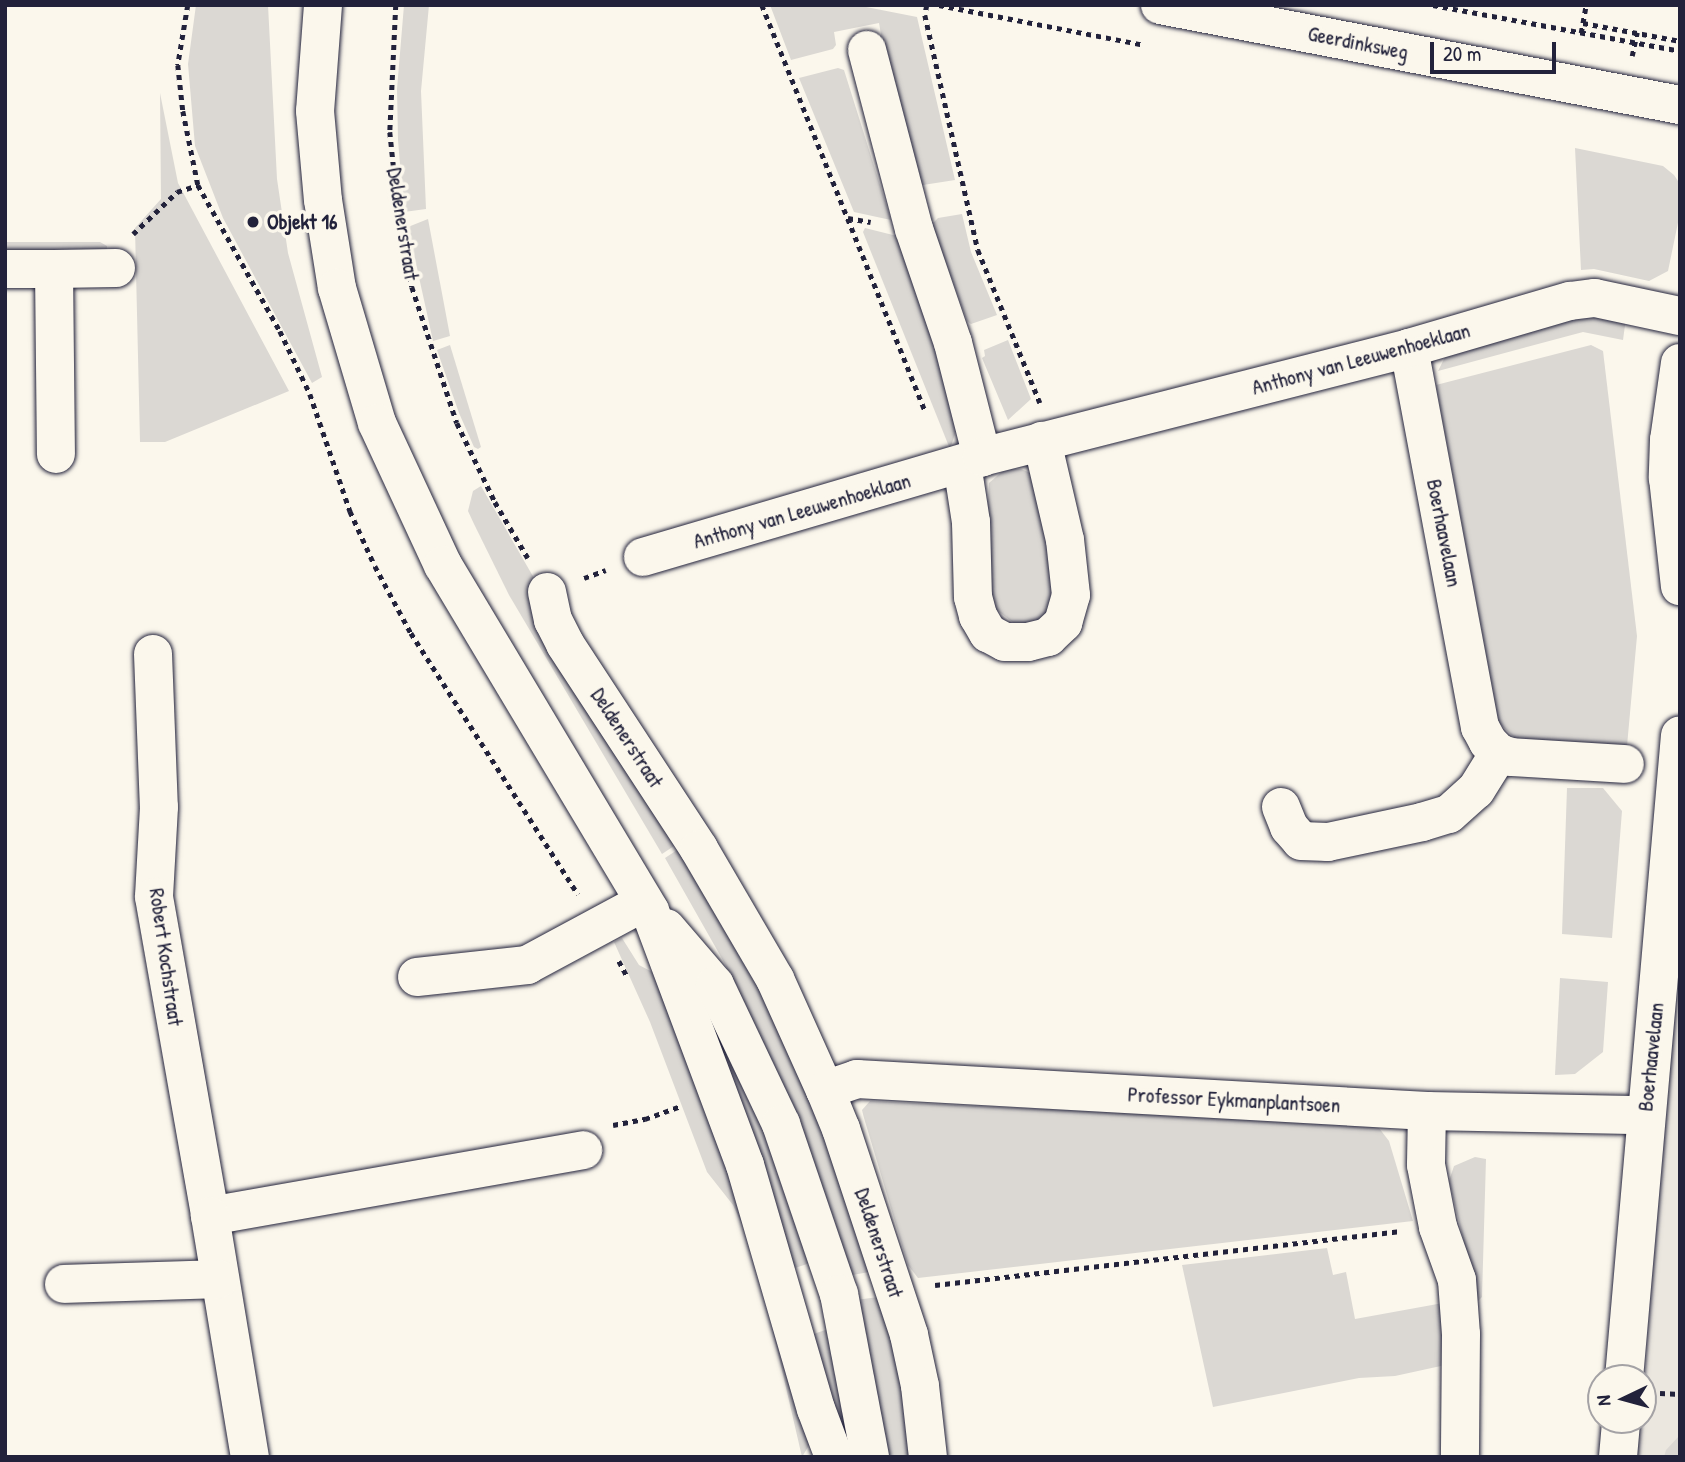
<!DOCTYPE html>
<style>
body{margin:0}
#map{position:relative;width:1685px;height:1462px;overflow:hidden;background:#fbf7ec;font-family:"Patrick Hand",sans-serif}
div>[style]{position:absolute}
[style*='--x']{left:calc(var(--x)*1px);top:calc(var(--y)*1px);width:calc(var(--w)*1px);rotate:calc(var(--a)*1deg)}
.built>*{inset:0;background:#ebe7df}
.green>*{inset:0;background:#dbd8d3}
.path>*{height:4.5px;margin-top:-2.25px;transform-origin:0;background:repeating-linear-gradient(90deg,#22223b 0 5px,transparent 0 10px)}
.roads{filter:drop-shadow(0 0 2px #22223b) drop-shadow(0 0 2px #22223b)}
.minor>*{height:38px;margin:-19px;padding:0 19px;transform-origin:19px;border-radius:19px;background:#fbf7ec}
.major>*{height:38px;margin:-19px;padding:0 19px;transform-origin:19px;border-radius:19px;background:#fbf7ec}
.dots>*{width:19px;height:19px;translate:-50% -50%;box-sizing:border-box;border:4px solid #fbf7ec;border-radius:50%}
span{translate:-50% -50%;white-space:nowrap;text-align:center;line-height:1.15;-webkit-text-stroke:7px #fbf7ec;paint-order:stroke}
.street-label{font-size:21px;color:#22223b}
.poi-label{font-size:21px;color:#22223b;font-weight:700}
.left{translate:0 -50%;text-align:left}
.frame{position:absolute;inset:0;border:7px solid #22223b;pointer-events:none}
.north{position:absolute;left:1587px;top:1364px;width:70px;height:70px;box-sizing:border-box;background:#fbf7ec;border:2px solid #a4a2a5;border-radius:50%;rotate:265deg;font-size:19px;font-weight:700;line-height:28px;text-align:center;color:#22223b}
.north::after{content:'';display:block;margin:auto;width:24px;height:32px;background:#22223b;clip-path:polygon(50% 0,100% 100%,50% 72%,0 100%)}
.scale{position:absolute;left:1430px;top:42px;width:126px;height:32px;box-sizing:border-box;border:4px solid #22223b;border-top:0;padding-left:9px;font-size:21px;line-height:24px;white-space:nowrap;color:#22223b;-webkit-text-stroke:5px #fbf7ec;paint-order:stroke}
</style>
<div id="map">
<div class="built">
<i style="clip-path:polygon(1680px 742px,1680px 1457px,1622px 1457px,1625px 1420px,1643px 1420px)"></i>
</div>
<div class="green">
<i style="clip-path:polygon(196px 5px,268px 5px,277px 179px,288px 253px,322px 377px,312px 383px,223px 218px,195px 146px,188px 64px)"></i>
<i style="clip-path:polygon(404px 5px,429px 5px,421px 91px,426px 209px,404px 212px,398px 140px,397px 89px)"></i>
<i style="clip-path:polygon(770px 5px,856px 5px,917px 17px,955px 180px,923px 185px,920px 183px,888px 75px,879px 23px,834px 32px,836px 45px,833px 49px,791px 60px)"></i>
<i style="clip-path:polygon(838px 68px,844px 70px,891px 220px,854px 212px,799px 78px)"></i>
<i style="clip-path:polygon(160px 93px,178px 183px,289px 391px,165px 442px,140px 442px,135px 228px,161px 199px)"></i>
<i style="clip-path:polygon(1575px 148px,1663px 166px,1674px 175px,1680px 184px,1680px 213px,1668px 271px,1649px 281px,1594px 269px,1581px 270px)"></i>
<i style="clip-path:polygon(962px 214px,971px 252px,997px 315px,971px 324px,967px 321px,932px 224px,938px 218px)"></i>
<i style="clip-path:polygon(428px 219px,450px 336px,433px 341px,408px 227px)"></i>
<i style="clip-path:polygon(865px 228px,897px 236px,940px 355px,956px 431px,950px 449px,863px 232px)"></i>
<i style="clip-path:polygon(5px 242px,100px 242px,107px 246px,107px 251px,5px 253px)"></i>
<i style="clip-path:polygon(1558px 315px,1626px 318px,1623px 340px,1583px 332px,1438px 371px,1445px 357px)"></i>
<i style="clip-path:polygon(1008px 340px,1031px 399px,1008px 420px,982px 358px,985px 356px,984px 350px)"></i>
<i style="clip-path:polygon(450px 345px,481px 447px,478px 449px,474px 447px,459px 413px,437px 350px)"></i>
<i style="clip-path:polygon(1591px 345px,1603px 351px,1637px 636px,1627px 746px,1516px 739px,1499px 723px,1436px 385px)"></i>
<i style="clip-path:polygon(1005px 469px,1021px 469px,1035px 475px,1055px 601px,1049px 613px,1034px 624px,1015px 624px,993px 607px,986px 543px,989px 483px)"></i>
<i style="clip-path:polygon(481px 486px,538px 585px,677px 844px,662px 854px,509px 595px,474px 524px,468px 511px,473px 491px)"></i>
<i style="clip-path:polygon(1567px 788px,1603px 788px,1622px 811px,1612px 938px,1562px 934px)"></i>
<i style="clip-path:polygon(680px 848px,733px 937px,807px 1085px,869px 1272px,847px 1276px,760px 1035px,725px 964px,665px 858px)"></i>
<i style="clip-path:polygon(622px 938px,639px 965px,656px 974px,719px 1125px,746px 1233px,733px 1205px,707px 1172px,650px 1022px,614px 942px)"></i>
<i style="clip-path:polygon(1560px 978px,1608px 982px,1603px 1052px,1575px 1074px,1555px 1075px)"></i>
<i style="clip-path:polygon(733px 1062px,739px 1064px,813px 1262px,789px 1270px,726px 1067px)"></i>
<i style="clip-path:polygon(870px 1101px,1362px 1124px,1379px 1128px,1389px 1141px,1413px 1221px,918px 1278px,908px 1265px,864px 1118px,862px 1110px)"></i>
<i style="clip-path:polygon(1475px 1157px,1486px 1159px,1482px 1297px,1478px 1301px,1460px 1244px,1464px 1242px,1449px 1181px,1454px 1166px)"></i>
<i style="clip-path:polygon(1327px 1248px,1333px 1275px,1346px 1272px,1355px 1319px,1443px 1303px,1450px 1364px,1395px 1376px,1359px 1378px,1213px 1407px,1182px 1265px)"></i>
<i style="clip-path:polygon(879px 1297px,893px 1331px,914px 1457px,887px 1457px,855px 1300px)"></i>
<i style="clip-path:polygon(774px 1324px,811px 1442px,802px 1457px,772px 1327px)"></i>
<i style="clip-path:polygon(831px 1328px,844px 1418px,838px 1420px,808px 1336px)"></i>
<i style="clip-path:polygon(1680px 1435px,1680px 1457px,1664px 1457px,1666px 1450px)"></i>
</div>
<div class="path">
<i style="--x:188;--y:5;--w:61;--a:99.5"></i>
<i style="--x:178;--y:65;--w:46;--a:83.8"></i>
<i style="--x:183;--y:111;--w:76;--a:78.5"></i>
<i style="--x:198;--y:185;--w:167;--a:60.7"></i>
<i style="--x:280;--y:331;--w:70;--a:64.5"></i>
<i style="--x:310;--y:394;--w:124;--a:71.1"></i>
<i style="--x:350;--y:511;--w:60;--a:65.6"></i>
<i style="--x:375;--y:566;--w:76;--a:61.8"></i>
<i style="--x:411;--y:633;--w:310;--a:57.4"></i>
<i style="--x:396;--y:5;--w:127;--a:92.7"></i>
<i style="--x:390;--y:132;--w:85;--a:84"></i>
<i style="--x:399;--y:217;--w:71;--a:79.5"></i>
<i style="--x:412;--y:287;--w:143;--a:71.7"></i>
<i style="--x:457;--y:423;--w:88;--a:64.3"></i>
<i style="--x:495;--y:502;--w:65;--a:59.5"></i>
<i style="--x:762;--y:5;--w:437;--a:68.1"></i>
<i style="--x:927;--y:5;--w:10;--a:101"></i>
<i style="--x:925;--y:15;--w:241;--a:77.3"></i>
<i style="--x:978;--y:250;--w:165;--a:67.9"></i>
<i style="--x:939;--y:5;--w:209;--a:11"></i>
<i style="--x:1433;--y:5;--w:251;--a:10.5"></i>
<i style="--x:1583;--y:23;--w:99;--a:10.5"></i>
<i style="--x:1581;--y:33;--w:28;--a:-80"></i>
<i style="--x:1632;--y:56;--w:24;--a:-78"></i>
<i style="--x:848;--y:218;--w:23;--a:10"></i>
<i style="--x:133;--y:234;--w:61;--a:-43.7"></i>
<i style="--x:177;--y:192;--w:22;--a:-18"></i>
<i style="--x:584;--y:578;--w:23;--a:-20"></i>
<i style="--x:619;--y:961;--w:19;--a:62"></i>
<i style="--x:613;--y:1125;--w:33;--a:-11"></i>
<i style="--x:645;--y:1119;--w:37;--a:-20"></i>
<i style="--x:935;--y:1285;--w:467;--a:-6.6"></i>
<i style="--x:1660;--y:1393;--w:20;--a:3"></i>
</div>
<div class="roads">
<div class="minor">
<i style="--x:867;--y:50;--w:185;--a:75.3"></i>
<i style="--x:914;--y:229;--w:120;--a:71.1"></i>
<i style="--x:953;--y:343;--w:118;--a:75.7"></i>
<i style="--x:5;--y:269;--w:49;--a:0"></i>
<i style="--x:54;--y:269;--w:185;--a:89.4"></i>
<i style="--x:54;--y:269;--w:62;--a:-0.9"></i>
<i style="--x:1409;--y:348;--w:386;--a:79.4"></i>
<i style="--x:1480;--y:727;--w:17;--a:62"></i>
<i style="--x:1488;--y:742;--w:16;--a:45"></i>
<i style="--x:1499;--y:753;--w:13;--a:18"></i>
<i style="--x:1511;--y:757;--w:114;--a:3.5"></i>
<i style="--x:1680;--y:363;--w:78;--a:98.1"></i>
<i style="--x:1669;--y:440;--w:38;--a:92"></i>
<i style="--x:1668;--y:478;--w:109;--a:83.7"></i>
<i style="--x:962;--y:464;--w:59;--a:81.2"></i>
<i style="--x:971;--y:522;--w:75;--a:88.5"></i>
<i style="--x:973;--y:597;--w:20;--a:75"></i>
<i style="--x:978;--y:616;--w:20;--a:60"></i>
<i style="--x:988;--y:633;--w:19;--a:28"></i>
<i style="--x:1005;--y:642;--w:23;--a:0"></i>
<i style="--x:1028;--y:642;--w:21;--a:-14"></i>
<i style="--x:1048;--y:637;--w:21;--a:-43"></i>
<i style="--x:1063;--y:623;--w:29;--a:-74"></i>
<i style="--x:1071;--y:595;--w:55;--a:-96.2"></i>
<i style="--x:1065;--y:540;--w:102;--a:-103.1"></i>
<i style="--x:643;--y:557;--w:353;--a:-16.4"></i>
<i style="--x:982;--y:457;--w:441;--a:-14.3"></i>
<i style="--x:1409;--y:348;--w:168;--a:-16.3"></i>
<i style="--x:1570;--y:301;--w:25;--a:-7"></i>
<i style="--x:1595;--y:298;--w:87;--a:12"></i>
<i style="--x:547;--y:592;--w:29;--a:78"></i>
<i style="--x:553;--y:620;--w:27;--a:63"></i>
<i style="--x:565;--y:644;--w:245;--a:56.8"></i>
<i style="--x:699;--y:849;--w:151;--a:59.7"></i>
<i style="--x:775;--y:979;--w:122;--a:65.8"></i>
<i style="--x:825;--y:1090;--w:42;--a:67.7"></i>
<i style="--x:841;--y:1129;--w:217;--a:71.7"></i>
<i style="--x:909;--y:1335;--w:52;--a:77.8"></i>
<i style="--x:920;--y:1386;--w:71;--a:83.6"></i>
<i style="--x:153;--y:654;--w:153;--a:87.8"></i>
<i style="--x:159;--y:807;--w:90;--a:93.2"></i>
<i style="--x:154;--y:897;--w:324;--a:80"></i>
<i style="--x:210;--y:1216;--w:379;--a:-10"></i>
<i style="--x:1281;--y:807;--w:22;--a:68"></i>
<i style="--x:1289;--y:827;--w:18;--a:49"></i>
<i style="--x:1301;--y:841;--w:27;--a:2"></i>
<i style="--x:1328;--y:842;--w:96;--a:-12"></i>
<i style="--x:1422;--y:822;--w:28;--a:-17"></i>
<i style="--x:1449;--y:814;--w:36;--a:-42"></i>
<i style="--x:1476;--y:790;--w:44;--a:-58.1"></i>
<i style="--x:417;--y:977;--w:111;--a:-6.2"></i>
<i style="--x:527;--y:965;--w:133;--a:-28.3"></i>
<i style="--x:825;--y:1090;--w:34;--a:-19"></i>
<i style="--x:857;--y:1079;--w:571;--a:3.21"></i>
<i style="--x:1427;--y:1111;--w:218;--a:1.1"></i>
<i style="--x:1427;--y:1111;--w:54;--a:91.1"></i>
<i style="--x:1426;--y:1165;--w:63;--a:79"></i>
<i style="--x:1438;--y:1227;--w:56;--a:70.3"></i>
<i style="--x:1457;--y:1280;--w:54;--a:85.8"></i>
<i style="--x:1461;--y:1334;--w:123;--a:90.5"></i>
<i style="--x:210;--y:1216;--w:244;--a:80.6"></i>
<i style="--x:64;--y:1284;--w:155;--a:-1.8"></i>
<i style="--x:1624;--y:1378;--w:645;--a:-85.02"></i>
<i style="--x:1618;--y:1457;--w:37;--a:-85"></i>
</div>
<div class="major">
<i style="--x:323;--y:5;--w:106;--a:94.3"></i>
<i style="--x:315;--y:111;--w:89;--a:84.9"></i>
<i style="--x:323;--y:200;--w:89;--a:81"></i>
<i style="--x:337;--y:288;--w:141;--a:73.5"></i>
<i style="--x:377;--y:423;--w:157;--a:65.1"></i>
<i style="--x:443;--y:565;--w:403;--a:59.1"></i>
<i style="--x:650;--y:911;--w:271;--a:69.5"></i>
<i style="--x:745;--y:1165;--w:254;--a:73.8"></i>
<i style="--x:816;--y:1409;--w:51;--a:69.4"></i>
<i style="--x:1160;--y:5;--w:530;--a:10.89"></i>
<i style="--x:666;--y:928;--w:75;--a:49.3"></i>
<i style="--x:715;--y:985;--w:154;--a:64.6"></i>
<i style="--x:781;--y:1124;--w:180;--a:71.2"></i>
<i style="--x:839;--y:1294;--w:166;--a:79.2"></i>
</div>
</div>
<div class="dots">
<i style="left:253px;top:222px;background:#22223b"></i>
</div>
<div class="street-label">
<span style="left:1358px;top:43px;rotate:11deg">Geerdinksweg</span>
<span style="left:403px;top:224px;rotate:81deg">Deldenerstraat</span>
<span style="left:1361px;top:359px;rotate:-15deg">Anthony van Leeuwenhoeklaan</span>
<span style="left:802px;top:511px;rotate:-16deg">Anthony van Leeuwenhoeklaan</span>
<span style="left:1444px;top:533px;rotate:79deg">Boerhaavelaan</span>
<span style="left:627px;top:738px;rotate:57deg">Deldenerstraat</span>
<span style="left:166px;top:957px;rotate:82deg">Robert Kochstraat</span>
<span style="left:1651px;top:1057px;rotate:-84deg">Boerhaavelaan</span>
<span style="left:1234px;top:1100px;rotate:3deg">Professor Eykmanplantsoen</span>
<span style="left:879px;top:1243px;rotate:72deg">Deldenerstraat</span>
</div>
<div class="poi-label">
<span class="left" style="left:267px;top:222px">Objekt 16</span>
</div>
<div class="frame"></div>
<div class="north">N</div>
<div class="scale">20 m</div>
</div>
